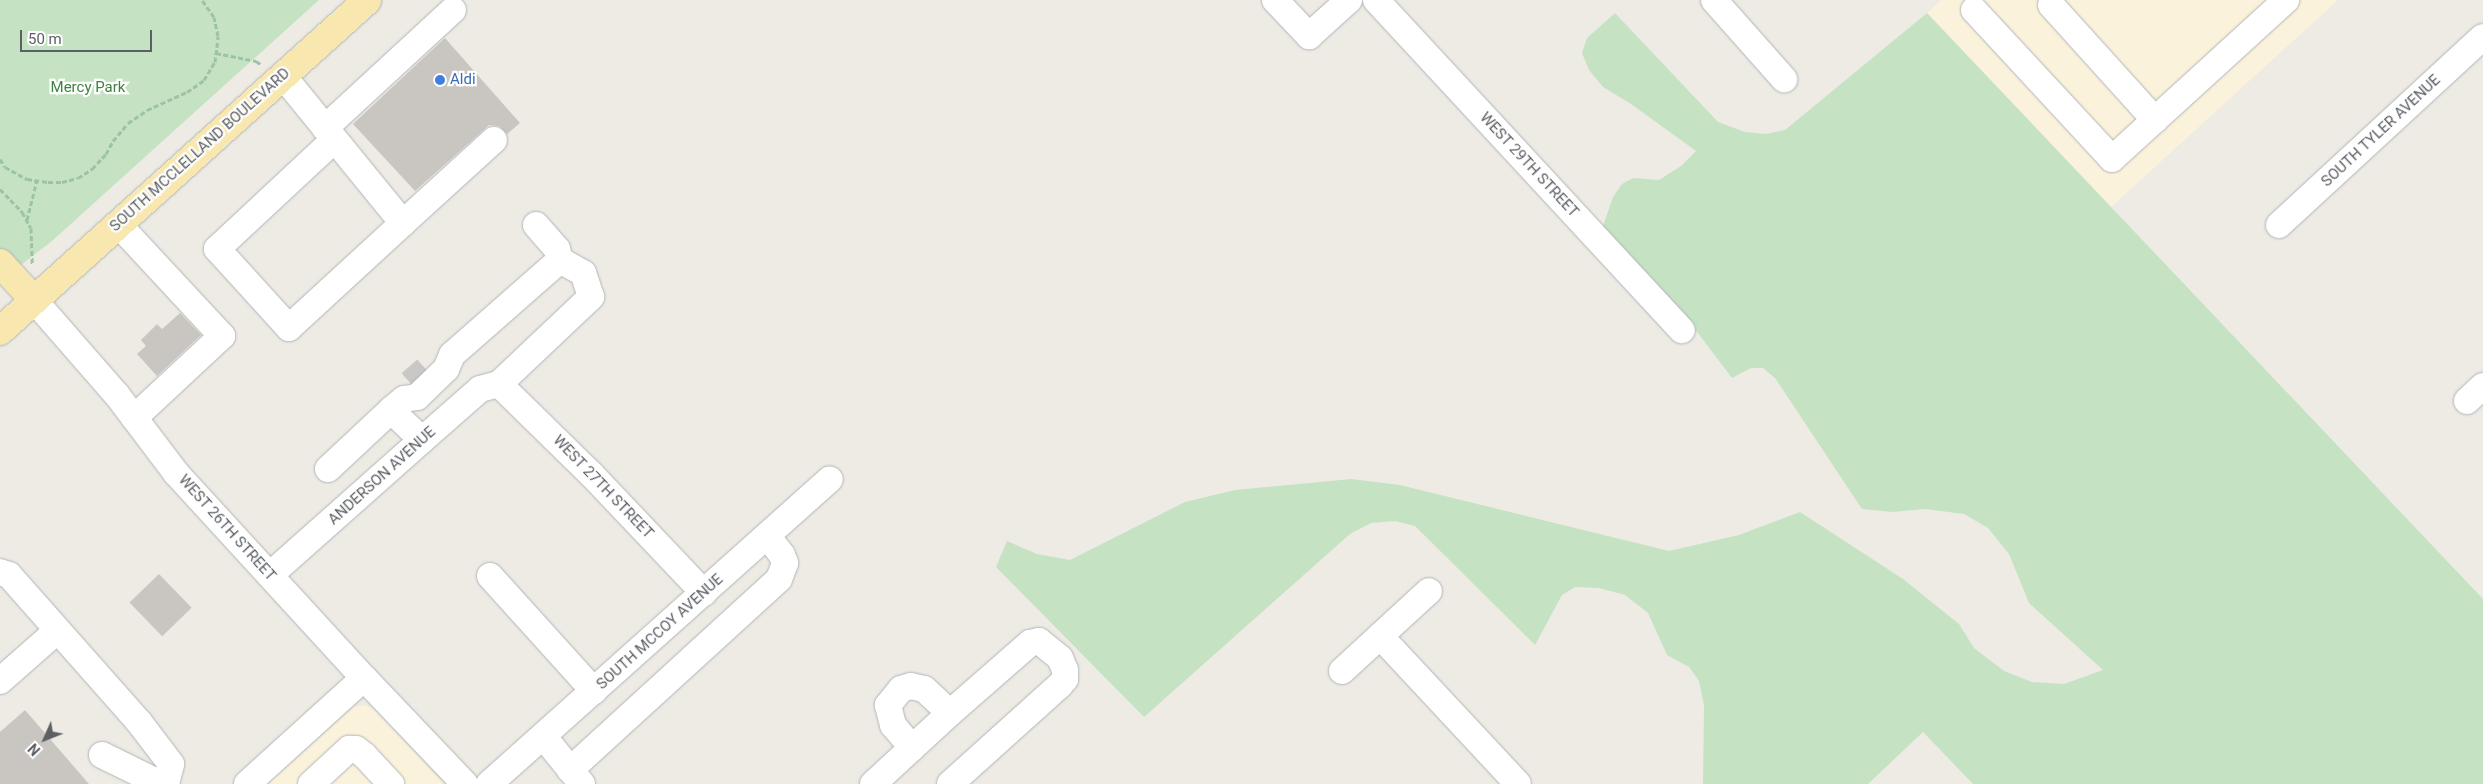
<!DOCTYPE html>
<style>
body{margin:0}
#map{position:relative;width:2483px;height:784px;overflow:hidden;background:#edebe4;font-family:Roboto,sans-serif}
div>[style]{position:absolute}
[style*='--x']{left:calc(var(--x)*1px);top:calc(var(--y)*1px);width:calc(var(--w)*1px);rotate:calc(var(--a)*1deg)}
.commercial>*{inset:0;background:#fbf2dc}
.green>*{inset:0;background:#c5e3c3}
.building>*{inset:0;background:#c9c6c2;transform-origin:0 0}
.minor-tunnel>*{height:26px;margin-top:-13px;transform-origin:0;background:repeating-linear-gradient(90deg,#c9c8c4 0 26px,transparent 0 39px)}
.path>*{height:3px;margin-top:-1.5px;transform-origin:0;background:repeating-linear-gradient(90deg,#9cc3a5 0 5px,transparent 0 7.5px)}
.roads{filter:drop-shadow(0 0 1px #b2b5b8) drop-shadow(0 0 1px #b2b5b8)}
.minor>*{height:26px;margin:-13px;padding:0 13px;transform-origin:13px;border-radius:13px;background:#fff}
.major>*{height:28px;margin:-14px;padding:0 14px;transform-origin:14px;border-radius:14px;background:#f8e7af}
.dots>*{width:14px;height:14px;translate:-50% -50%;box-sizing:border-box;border:2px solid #fff;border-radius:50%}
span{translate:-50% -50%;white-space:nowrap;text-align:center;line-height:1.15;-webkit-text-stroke:4.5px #fff;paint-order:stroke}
.shop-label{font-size:15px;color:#366cbe}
.left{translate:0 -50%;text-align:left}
.park-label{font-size:15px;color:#3e823d}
.street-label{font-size:15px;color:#5c6064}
.north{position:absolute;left:20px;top:714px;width:50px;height:50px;-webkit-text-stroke:4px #fff;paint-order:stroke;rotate:226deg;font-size:14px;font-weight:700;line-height:20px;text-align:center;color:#5c6064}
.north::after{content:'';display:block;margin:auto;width:18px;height:22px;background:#5c6064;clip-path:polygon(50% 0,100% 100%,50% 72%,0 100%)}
.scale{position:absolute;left:20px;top:30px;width:132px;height:22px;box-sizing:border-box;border:2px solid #5c6064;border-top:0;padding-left:6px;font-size:15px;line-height:18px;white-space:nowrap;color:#5c6064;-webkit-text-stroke:4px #fff;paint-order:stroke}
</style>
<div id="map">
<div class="commercial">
<i style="clip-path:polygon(1941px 0,2338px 0,2111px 207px,1927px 13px)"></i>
<i style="clip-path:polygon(364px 705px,372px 708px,444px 784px,268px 784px,354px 707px)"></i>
</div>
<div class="green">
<i style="clip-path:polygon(0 0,319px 0,52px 241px,9px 274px,0 263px)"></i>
<i style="clip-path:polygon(1615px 13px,1718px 122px,1745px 132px,1766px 134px,1785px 130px,1927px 13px,2483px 599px,2483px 784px,1973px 784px,1923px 732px,1868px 784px,1703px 784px,1704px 705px,1699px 681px,1689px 667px,1667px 655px,1648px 613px,1625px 595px,1599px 588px,1575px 587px,1562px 595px,1535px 645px,1415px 526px,1395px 521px,1371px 523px,1350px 534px,1144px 717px,996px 567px,1007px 541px,1037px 554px,1070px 560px,1185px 502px,1235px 490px,1351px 479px,1400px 485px,1669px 551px,1739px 535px,1800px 512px,1903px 579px,1959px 624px,1974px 648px,2004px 671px,2032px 682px,2064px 684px,2103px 670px,2029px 603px,2009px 554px,1988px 528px,1964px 514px,1925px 509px,1893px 512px,1862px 509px,1775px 378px,1763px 368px,1751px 368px,1732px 378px,1691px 324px,1602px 229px,1613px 197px,1622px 184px,1633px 178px,1659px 180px,1681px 166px,1696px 151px,1631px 104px,1603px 87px,1589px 70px,1582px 53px,1587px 38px)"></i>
</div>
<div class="building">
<i style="clip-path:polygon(445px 38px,520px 123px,507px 134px,499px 126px,489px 125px,415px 191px,353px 124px)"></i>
<i style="clip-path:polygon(180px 313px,201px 335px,157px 376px,137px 354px,146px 346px,141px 340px,157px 324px,162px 329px)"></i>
<i style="left:159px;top:574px;width:47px;height:41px;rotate:46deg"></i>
<i style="clip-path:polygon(25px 710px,89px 784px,0 784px,0 732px)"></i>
</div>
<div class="minor-tunnel">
<i style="--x:410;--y:383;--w:21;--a:-41"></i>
</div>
<div class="path">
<i style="--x:216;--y:53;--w:41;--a:11.3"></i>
<i style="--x:256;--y:61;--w:7;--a:34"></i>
<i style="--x:0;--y:159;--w:9;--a:58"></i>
<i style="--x:5;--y:167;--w:25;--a:29"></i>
<i style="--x:27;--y:179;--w:21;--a:8"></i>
<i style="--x:48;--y:182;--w:14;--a:0"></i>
<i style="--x:62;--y:182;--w:16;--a:-14"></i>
<i style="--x:78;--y:178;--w:17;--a:-33"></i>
<i style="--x:92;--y:169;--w:21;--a:-47"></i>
<i style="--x:106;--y:154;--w:15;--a:-62"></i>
<i style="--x:113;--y:141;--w:23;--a:-50"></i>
<i style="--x:128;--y:123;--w:23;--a:-34"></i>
<i style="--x:147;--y:110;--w:44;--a:-24.2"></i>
<i style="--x:187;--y:92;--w:21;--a:-35"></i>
<i style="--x:204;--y:80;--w:21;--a:-59"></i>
<i style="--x:215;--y:62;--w:26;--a:-83"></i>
<i style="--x:218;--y:36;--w:19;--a:-102"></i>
<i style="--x:214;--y:17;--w:21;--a:-125"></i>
<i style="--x:0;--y:189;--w:32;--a:46"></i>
<i style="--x:22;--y:212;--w:18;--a:61"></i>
<i style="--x:31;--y:228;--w:37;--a:88"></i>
<i style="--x:27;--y:220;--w:41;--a:-76"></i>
</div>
<div class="roads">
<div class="minor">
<i style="--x:1275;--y:0;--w:50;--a:46.6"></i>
<i style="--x:1309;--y:36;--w:54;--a:-42"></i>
<i style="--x:1376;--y:0;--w:450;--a:47.2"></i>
<i style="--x:1714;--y:0;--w:106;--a:48.5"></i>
<i style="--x:2051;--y:5;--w:155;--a:47.9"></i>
<i style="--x:1974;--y:10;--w:203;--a:47.2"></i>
<i style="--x:2112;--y:159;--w:236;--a:-42.4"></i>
<i style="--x:283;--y:76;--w:190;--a:50.8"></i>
<i style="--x:403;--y:223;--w:155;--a:137.4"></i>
<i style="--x:289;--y:328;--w:107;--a:-132.3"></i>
<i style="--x:217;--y:249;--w:160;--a:-43"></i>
<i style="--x:325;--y:128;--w:174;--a:-42.7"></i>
<i style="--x:403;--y:223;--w:123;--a:-42.4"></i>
<i style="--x:118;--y:224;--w:153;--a:47.1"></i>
<i style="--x:222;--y:336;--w:120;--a:137"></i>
<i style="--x:536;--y:225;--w:32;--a:49"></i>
<i style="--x:557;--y:249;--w:11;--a:75"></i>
<i style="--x:2279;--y:225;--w:277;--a:-42.7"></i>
<i style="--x:34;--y:300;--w:126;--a:48.9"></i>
<i style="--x:117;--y:395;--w:98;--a:52.9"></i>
<i style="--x:176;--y:473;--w:278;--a:47.5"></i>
<i style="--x:364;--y:678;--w:146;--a:46.4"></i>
<i style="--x:499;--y:384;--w:129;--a:44.4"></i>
<i style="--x:591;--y:474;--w:164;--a:46.5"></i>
<i style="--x:2467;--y:401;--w:22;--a:-43"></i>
<i style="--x:328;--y:469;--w:86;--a:-43.1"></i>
<i style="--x:0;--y:572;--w:9;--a:18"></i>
<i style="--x:9;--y:575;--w:196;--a:48.5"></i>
<i style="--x:139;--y:722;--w:53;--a:52.7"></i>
<i style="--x:171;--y:764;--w:21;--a:104"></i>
<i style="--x:270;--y:575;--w:203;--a:-41.6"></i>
<i style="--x:422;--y:440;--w:77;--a:-41.3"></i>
<i style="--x:480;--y:389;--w:20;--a:-15"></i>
<i style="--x:499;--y:384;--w:127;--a:-43.4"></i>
<i style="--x:591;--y:297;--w:25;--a:-108"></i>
<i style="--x:583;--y:273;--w:26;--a:-151"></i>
<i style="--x:560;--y:260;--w:144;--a:138.7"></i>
<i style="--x:452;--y:355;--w:15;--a:113"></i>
<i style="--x:446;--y:369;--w:40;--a:136"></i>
<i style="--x:417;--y:397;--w:13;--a:171"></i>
<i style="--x:404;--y:399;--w:17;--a:140"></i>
<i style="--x:391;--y:410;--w:43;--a:44.1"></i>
<i style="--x:490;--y:576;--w:155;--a:47.9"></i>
<i style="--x:1380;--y:636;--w:202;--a:47"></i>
<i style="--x:1342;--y:671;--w:118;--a:-42.6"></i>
<i style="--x:0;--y:681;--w:76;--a:-41.3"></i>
<i style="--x:543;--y:736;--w:62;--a:50.9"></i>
<i style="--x:102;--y:755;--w:66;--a:26.2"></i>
<i style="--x:570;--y:770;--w:283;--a:-42.4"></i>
<i style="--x:779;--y:579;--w:17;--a:-69"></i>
<i style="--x:785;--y:563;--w:9;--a:-111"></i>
<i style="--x:782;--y:555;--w:24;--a:-128"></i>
<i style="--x:247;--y:784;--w:158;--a:-42.2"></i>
<i style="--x:311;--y:784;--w:52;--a:-42.6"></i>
<i style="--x:349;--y:749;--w:7;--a:0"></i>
<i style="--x:356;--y:749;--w:10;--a:37"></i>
<i style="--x:364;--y:755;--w:40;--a:47"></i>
<i style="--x:489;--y:784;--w:457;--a:-41.8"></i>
<i style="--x:873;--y:784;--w:53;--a:-42.7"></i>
<i style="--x:912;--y:748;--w:52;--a:-42.6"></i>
<i style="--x:950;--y:713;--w:35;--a:-137"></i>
<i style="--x:924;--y:689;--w:13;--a:-167"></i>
<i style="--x:911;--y:686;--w:10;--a:163"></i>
<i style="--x:901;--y:689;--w:21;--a:129"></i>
<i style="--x:888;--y:705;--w:21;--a:76"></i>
<i style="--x:893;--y:725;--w:30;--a:50"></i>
<i style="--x:950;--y:784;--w:148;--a:-42"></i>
<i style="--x:1060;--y:685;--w:8;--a:-50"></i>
<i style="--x:1065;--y:679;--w:9;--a:-90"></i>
<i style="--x:1065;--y:670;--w:13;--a:-113"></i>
<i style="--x:1060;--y:658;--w:27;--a:-141"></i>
<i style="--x:1039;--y:641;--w:9;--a:167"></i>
<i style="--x:1030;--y:643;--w:106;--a:138.8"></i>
</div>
<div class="major">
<i style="--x:0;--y:263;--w:50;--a:47.4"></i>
<i style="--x:0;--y:331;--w:494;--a:-42"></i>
</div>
</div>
<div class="dots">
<i style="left:440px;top:80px;background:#3f7fe0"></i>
</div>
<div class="shop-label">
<span class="left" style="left:450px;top:80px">Aldi</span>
</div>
<div class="park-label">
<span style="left:88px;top:88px">Mercy Park</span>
</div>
<div class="street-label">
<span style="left:2381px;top:131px;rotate:-43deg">SOUTH TYLER AVENUE</span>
<span style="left:200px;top:150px;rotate:-42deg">SOUTH MCCLELLAND BOULEVARD</span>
<span style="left:1529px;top:165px;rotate:47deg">WEST 29TH STREET</span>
<span style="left:382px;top:476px;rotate:-42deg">ANDERSON AVENUE</span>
<span style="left:603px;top:487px;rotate:46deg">WEST 27TH STREET</span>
<span style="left:227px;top:528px;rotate:48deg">WEST 26TH STREET</span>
<span style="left:660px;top:632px;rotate:-42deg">SOUTH MCCOY AVENUE</span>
</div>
<div class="north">N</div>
<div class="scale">50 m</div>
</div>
